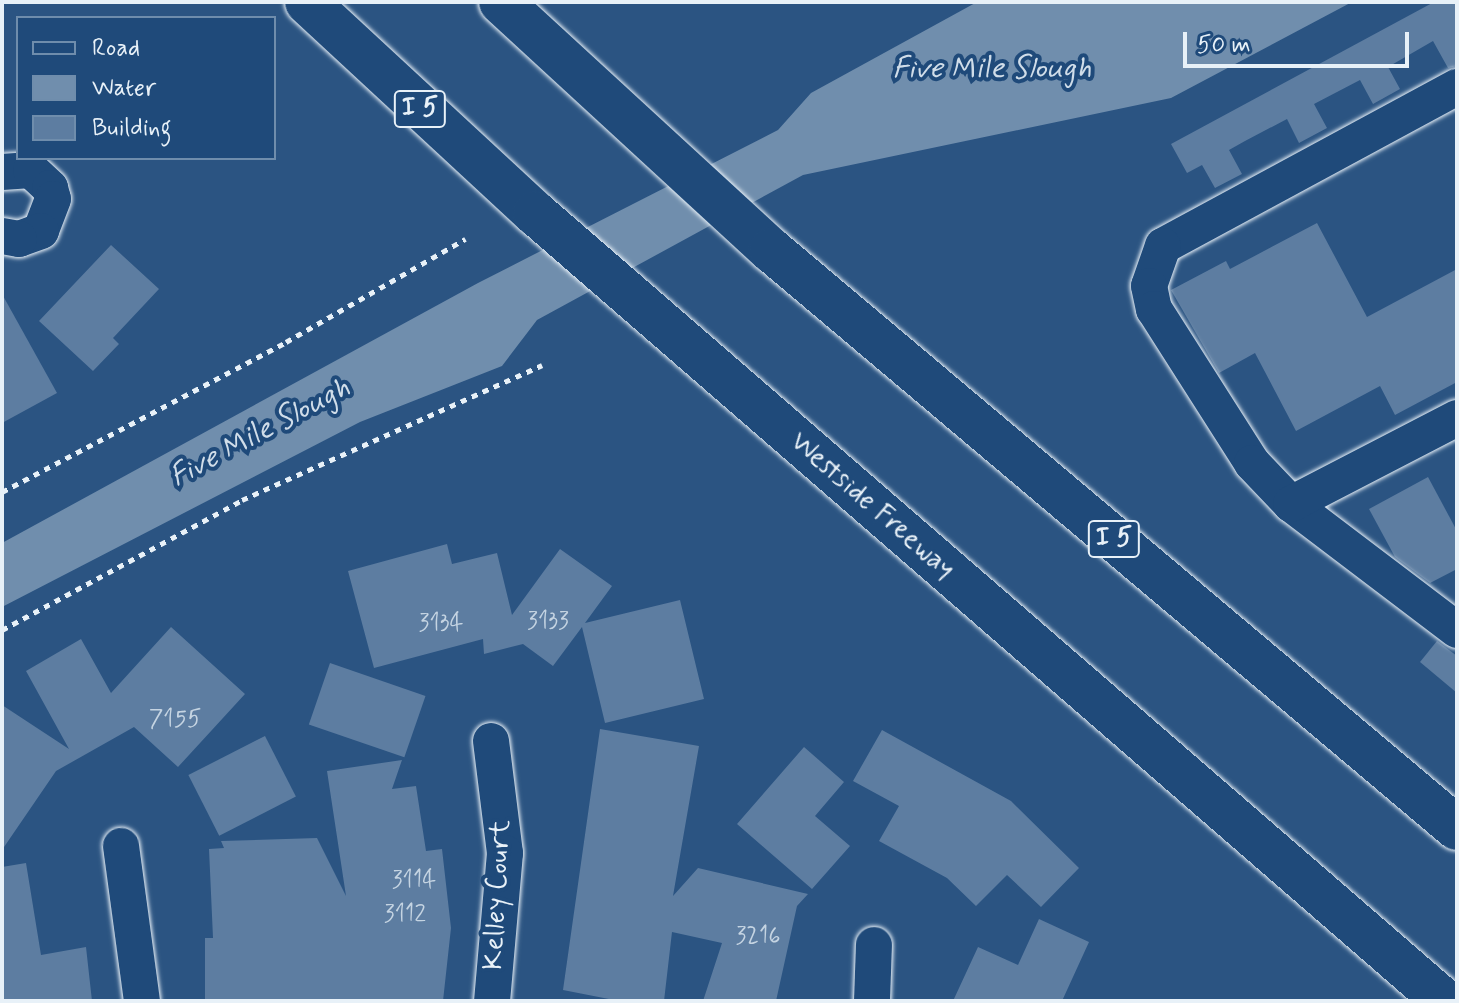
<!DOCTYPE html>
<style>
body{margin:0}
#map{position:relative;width:1459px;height:1003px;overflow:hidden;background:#2b5482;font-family:Mynerve,sans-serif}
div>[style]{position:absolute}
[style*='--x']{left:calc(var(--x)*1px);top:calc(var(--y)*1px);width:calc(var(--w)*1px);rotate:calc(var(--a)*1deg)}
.water>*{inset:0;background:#708ead}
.building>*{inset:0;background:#5d7da1;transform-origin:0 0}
.path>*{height:5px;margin-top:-2.5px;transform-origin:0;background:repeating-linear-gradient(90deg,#e8f1f8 0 6px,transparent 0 12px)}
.roads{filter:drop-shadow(0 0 2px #e8f1f8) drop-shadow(0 0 2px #e8f1f8)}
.street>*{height:36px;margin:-18px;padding:0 18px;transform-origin:18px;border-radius:18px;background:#1f4a7a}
.highway>*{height:44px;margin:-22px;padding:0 22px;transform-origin:22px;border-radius:22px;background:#1f4a7a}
span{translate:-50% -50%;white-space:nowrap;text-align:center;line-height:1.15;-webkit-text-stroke:8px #1f4a7a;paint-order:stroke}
.number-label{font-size:24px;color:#c5d4e2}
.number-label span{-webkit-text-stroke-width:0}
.shield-label span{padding:2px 6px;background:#1f4a7a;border:2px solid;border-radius:6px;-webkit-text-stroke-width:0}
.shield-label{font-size:26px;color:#e8f1f8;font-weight:700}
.street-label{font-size:28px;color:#e8f1f8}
.water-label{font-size:30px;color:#d0dde9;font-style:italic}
.frame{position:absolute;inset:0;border:4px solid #e8f1f8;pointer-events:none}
.legend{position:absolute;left:16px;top:16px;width:260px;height:144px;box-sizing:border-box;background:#1f4a7a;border:2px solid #6f8dac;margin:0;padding:10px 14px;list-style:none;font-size:24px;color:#e8f1f8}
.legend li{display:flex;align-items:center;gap:16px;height:40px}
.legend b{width:40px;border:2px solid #6f8dac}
.scale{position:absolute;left:1183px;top:32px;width:226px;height:36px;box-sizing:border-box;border:4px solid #e8f1f8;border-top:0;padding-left:10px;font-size:24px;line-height:28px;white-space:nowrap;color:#e8f1f8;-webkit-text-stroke:6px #1f4a7a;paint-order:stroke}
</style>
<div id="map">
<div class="water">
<i style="clip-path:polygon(977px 2px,1352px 2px,1171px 98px,803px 175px,537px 320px,502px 366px,360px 422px,2px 607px,2px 543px,478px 283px,778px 130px,811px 93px)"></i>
</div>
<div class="building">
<i style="clip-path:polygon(1434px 2px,1457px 2px,1457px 66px,1448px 68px,1433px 41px,1388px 67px,1400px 89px,1373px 104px,1360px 80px,1314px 104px,1327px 128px,1299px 143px,1287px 119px,1245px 141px,1229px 150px,1242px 174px,1215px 188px,1202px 165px,1187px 173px,1171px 144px)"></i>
<i style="clip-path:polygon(1317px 223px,1367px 317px,1457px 269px,1457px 382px,1395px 415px,1380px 386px,1296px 431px,1255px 353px,1219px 373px,1171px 290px,1226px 261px,1230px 269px)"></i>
<i style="clip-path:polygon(111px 245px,159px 289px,113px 338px,119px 344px,93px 371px,39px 321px)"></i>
<i style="clip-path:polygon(2px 294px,57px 393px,2px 423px)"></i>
<i style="clip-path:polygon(1428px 477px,1457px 531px,1457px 569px,1430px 583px,1395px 557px,1369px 509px)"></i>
<i style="clip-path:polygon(447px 544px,452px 564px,497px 553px,512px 615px,560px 549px,612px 586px,585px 623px,680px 600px,704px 699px,605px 723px,582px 627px,553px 666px,523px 644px,484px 654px,483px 639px,374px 668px,348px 571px)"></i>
<i style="clip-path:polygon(171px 627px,245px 694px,178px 767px,134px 727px,56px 771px,2px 850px,2px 705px,69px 749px,26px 671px,81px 639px,111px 693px)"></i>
<i style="clip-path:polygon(1437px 641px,1457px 656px,1457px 693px,1420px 662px)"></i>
<i style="left:330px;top:663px;width:101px;height:65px;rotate:19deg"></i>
<i style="clip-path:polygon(600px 729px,699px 746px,673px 896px,698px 868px,808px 894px,797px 906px,776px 1001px,703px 1001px,722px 943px,672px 932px,664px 1001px,619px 1001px,563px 990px)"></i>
<i style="clip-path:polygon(882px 730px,1011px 801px,1079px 868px,1041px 907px,1007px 875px,976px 906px,947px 878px,879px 841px,899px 806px,853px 781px)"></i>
<i style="left:265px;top:736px;width:68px;height:86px;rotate:63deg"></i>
<i style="clip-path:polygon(804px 747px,844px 782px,815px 816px,850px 846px,812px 889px,737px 824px)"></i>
<i style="clip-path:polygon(402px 760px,392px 789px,416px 786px,426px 851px,442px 849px,451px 928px,443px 1001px,205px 1001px,205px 938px,213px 938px,209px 849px,224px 848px,221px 841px,317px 838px,346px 896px,327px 771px)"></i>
<i style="clip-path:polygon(26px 863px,41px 955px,86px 947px,92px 1001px,2px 1001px,2px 867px)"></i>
<i style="clip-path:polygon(1039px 919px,1089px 942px,1062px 1001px,953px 1001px,978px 947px,1018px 965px)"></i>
</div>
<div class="path">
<i style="--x:2;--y:492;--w:321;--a:-27.8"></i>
<i style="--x:286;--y:342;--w:207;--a:-29.9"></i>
<i style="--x:2;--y:630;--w:273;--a:-28.4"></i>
<i style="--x:242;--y:500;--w:329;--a:-24.2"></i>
</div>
<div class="roads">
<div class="street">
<i style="--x:1457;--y:87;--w:334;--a:151.6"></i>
<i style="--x:1163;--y:246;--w:42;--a:109.3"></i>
<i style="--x:1149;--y:286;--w:24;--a:78"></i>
<i style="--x:1154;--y:309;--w:183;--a:57.5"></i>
<i style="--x:1252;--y:463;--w:57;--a:46.4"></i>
<i style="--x:1291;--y:504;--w:208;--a:37.2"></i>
<i style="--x:2;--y:172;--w:29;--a:-4"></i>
<i style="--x:31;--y:170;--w:26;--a:43"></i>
<i style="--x:50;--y:188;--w:11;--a:75"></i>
<i style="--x:53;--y:199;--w:34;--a:111"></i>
<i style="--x:41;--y:231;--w:23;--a:160"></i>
<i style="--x:19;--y:239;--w:17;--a:-170"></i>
<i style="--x:1291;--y:504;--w:187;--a:-27.4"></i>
<i style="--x:491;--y:741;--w:113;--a:82.9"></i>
<i style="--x:505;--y:853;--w:149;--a:95"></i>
<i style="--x:121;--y:846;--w:156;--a:82.3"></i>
<i style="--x:872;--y:1001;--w:56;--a:-88"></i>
</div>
<div class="highway">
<i style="--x:307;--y:2;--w:311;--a:42.8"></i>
<i style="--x:535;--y:213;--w:1203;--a:40.92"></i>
<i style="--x:501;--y:2;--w:367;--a:42.6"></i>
<i style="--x:771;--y:250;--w:897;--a:40.12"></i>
</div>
</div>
<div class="number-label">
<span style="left:548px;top:622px">3133</span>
<span style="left:441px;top:624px">3134</span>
<span style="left:175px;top:720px">7155</span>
<span style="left:414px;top:881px">3114</span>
<span style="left:405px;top:915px">3112</span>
<span style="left:758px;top:937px">3216</span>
</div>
<div class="shield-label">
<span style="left:420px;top:109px">I 5</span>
<span style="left:1114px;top:539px">I 5</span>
</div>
<div class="street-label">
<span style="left:872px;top:506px;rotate:41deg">Westside Freeway</span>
<span style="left:498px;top:895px;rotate:-87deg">Kelley Court</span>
</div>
<div class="water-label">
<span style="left:992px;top:69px">Five Mile Slough</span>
<span style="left:260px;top:433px;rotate:-28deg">Five Mile Slough</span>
</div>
<div class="frame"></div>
<ul class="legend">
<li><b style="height:10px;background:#1f4a7a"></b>Road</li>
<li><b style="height:22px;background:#708ead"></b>Water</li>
<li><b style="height:22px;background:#5d7da1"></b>Building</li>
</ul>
<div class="scale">50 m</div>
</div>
